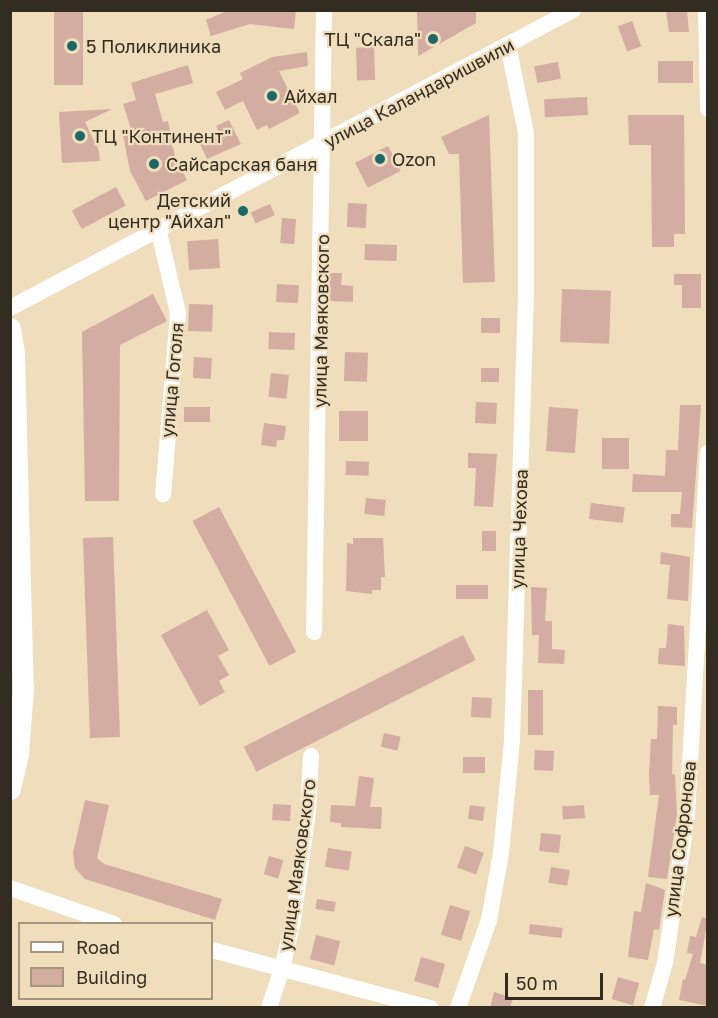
<!DOCTYPE html>
<meta charset="utf-8">
<style>
body{margin:0}
#map{position:relative;width:718px;height:1018px;overflow:hidden;background:#efddbc;font-family:"Golos Text",sans-serif}
div>[style]{position:absolute}
[style*='--x']{left:calc(var(--x)*1px);top:calc(var(--y)*1px);width:calc(var(--w)*1px);rotate:calc(var(--a)*1deg)}
.building>*{inset:0;background:#d3aca2;transform-origin:0 0}
.minor>*{height:16px;margin:-8px;padding:0 8px;transform-origin:8px;border-radius:8px;background:#fff}
.major>*{height:21px;margin:-10.5px;padding:0 10.5px;transform-origin:10.5px;border-radius:10.5px;background:#fff}
.dots>*{width:16px;height:16px;translate:-50% -50%;box-sizing:border-box;border:3px solid #efddbc;border-radius:50%}
span{translate:-50% -50%;white-space:nowrap;text-align:center;line-height:1.15;-webkit-text-stroke:4.5px #efddbc;paint-order:stroke}
.poi-label{font-size:18px;color:#332c20}
.right{translate:-100% -50%;text-align:right}
.left{translate:0 -50%;text-align:left}
.street-label{font-size:18px;color:#332c20}
.frame{position:absolute;inset:0;border:12px solid #332c20;pointer-events:none}
.legend{position:absolute;left:18px;top:922px;width:195px;height:78px;box-sizing:border-box;background:#efddbc;border:2px solid #a4967e;margin:0;padding:8px 10px;list-style:none;font-size:18px;color:#332c20}
.legend li{display:flex;align-items:center;gap:12px;height:30px}
.legend b{width:30px;border:2px solid #a4967e}
.scale{position:absolute;left:505px;top:973px;width:98px;height:27px;box-sizing:border-box;border:3px solid #332c20;border-top:0;padding-left:8px;font-size:18px;line-height:21px;white-space:nowrap;color:#332c20;-webkit-text-stroke:4px #efddbc;paint-order:stroke}
</style>
<div id="map">
<div class="building">
<i style="left:54px;top:10px;width:29px;height:75px"></i>
<i style="clip-path:polygon(229px 10px,296px 10px,294px 29px,250px 24px,211px 36px,206px 20px)"></i>
<i style="clip-path:polygon(417px 10px,476px 10px,476px 23px,418px 56px)"></i>
<i style="clip-path:polygon(687px 10px,689px 32px,669px 32px,666px 11px)"></i>
<i style="left:632px;top:21px;width:27px;height:15px;rotate:70deg"></i>
<i style="left:374px;top:47px;width:33px;height:18px;rotate:88deg"></i>
<i style="clip-path:polygon(307px 52px,308px 66px,279px 71px,300px 113px,269px 129px,267px 125px,257px 130px,243px 101px,225px 110px,216px 92px,243px 79px,240px 73px,272px 57px)"></i>
<i style="left:658px;top:61px;width:35px;height:22px"></i>
<i style="left:558px;top:62px;width:17px;height:24px;rotate:80deg"></i>
<i style="clip-path:polygon(188px 65px,193px 83px,155px 94px,163px 122px,168px 121px,175px 157px,187px 180px,146px 201px,130px 171px,122px 130px,131px 129px,123px 104px,136px 100px,131px 83px)"></i>
<i style="left:587px;top:97px;width:18px;height:43px;rotate:87deg"></i>
<i style="clip-path:polygon(112px 109px,85px 122px,99px 151px,100px 161px,62px 163px,59px 112px)"></i>
<i style="clip-path:polygon(489px 115px,495px 282px,463px 283px,459px 154px,449px 154px,441px 137px)"></i>
<i style="clip-path:polygon(628px 115px,684px 115px,685px 234px,674px 234px,674px 247px,652px 247px,651px 145px,629px 145px)"></i>
<i style="clip-path:polygon(229px 120px,241px 144px,207px 159px,199px 142px,219px 132px,216px 126px)"></i>
<i style="left:388px;top:146px;width:28px;height:37px;rotate:63deg"></i>
<i style="left:116px;top:187px;width:21px;height:50px;rotate:62deg"></i>
<i style="left:348px;top:203px;width:19px;height:24px;rotate:3deg"></i>
<i style="left:270px;top:204px;width:12px;height:21px;rotate:66deg"></i>
<i style="left:282px;top:218px;width:14px;height:25px;rotate:4deg"></i>
<i style="left:218px;top:239px;width:29px;height:31px;rotate:86deg"></i>
<i style="left:365px;top:244px;width:32px;height:16px;rotate:2deg"></i>
<i style="clip-path:polygon(330px 273px,342px 273px,341px 285px,353px 286px,353px 302px,330px 301px)"></i>
<i style="clip-path:polygon(674px 274px,701px 274px,701px 308px,682px 308px,682px 285px,674px 285px)"></i>
<i style="left:277px;top:284px;width:22px;height:18px;rotate:3deg"></i>
<i style="left:562px;top:289px;width:49px;height:53px;rotate:2deg"></i>
<i style="clip-path:polygon(153px 294px,167px 321px,120px 345px,119px 501px,85px 501px,82px 332px)"></i>
<i style="left:189px;top:304px;width:24px;height:27px;rotate:2deg"></i>
<i style="left:481px;top:318px;width:19px;height:15px"></i>
<i style="left:269px;top:332px;width:26px;height:17px;rotate:2deg"></i>
<i style="left:345px;top:352px;width:23px;height:29px;rotate:2deg"></i>
<i style="left:194px;top:357px;width:18px;height:21px;rotate:3deg"></i>
<i style="left:481px;top:368px;width:18px;height:14px"></i>
<i style="left:271px;top:373px;width:18px;height:24px;rotate:6deg"></i>
<i style="left:476px;top:402px;width:21px;height:21px;rotate:3deg"></i>
<i style="clip-path:polygon(680px 405px,701px 405px,692px 528px,671px 527px,671px 514px,680px 514px,682px 492px,632px 492px,633px 474px,665px 476px,666px 450px,678px 450px)"></i>
<i style="left:184px;top:407px;width:26px;height:15px"></i>
<i style="left:549px;top:407px;width:29px;height:44px;rotate:4deg"></i>
<i style="left:339px;top:411px;width:29px;height:30px"></i>
<i style="clip-path:polygon(264px 423px,286px 426px,284px 440px,277px 440px,276px 447px,261px 445px)"></i>
<i style="left:602px;top:438px;width:27px;height:31px"></i>
<i style="clip-path:polygon(468px 453px,497px 454px,493px 507px,474px 506px,476px 468px,468px 468px)"></i>
<i style="left:346px;top:461px;width:23px;height:14px;rotate:2deg"></i>
<i style="left:366px;top:498px;width:20px;height:16px;rotate:6deg"></i>
<i style="left:591px;top:503px;width:34px;height:16px;rotate:7deg"></i>
<i style="left:219px;top:507px;width:164px;height:30px;rotate:62deg"></i>
<i style="left:482px;top:531px;width:14px;height:20px"></i>
<i style="left:113px;top:537px;width:200px;height:30px;rotate:88deg"></i>
<i style="clip-path:polygon(353px 538px,383px 538px,385px 577px,381px 577px,381px 590px,372px 590px,372px 594px,346px 591px,347px 543px,353px 544px)"></i>
<i style="clip-path:polygon(661px 552px,690px 557px,688px 601px,667px 599px,670px 565px,660px 564px)"></i>
<i style="left:456px;top:585px;width:32px;height:14px"></i>
<i style="clip-path:polygon(531px 587px,547px 588px,545px 621px,552px 621px,552px 649px,565px 650px,564px 664px,538px 663px,539px 635px,532px 635px)"></i>
<i style="clip-path:polygon(207px 610px,229px 650px,218px 656px,229px 675px,219px 681px,225px 692px,200px 706px,161px 635px)"></i>
<i style="clip-path:polygon(668px 624px,684px 626px,685px 666px,658px 664px,659px 648px,666px 648px)"></i>
<i style="left:463px;top:635px;width:28px;height:246px;rotate:63deg"></i>
<i style="left:543px;top:690px;width:45px;height:15px;rotate:90deg"></i>
<i style="left:472px;top:697px;width:20px;height:20px;rotate:3deg"></i>
<i style="clip-path:polygon(658px 706px,677px 707px,677px 725px,673px 725px,672px 774px,675px 774px,677px 814px,667px 879px,648px 877px,659px 795px,650px 795px,649px 775px,651px 739px,657px 739px)"></i>
<i style="left:384px;top:733px;width:17px;height:14px;rotate:13deg"></i>
<i style="left:535px;top:750px;width:19px;height:20px;rotate:3deg"></i>
<i style="left:463px;top:757px;width:22px;height:16px"></i>
<i style="clip-path:polygon(359px 776px,374px 778px,370px 807px,382px 807px,381px 829px,341px 827px,341px 823px,330px 822px,331px 805px,355px 806px)"></i>
<i style="clip-path:polygon(85px 800px,109px 805px,97px 858px,104px 864px,222px 899px,215px 920px,85px 879px,75px 868px,73px 853px)"></i>
<i style="left:273px;top:804px;width:18px;height:16px;rotate:3deg"></i>
<i style="left:470px;top:805px;width:15px;height:14px;rotate:8deg"></i>
<i style="left:584px;top:805px;width:13px;height:22px;rotate:86deg"></i>
<i style="left:541px;top:833px;width:20px;height:18px;rotate:6deg"></i>
<i style="left:465px;top:846px;width:20px;height:23px;rotate:20deg"></i>
<i style="left:328px;top:848px;width:24px;height:19px;rotate:9deg"></i>
<i style="left:269px;top:856px;width:15px;height:19px;rotate:16deg"></i>
<i style="left:551px;top:867px;width:19px;height:16px;rotate:9deg"></i>
<i style="clip-path:polygon(646px 883px,665px 890px,659px 930px,654px 929px,648px 960px,628px 957px,634px 911px,641px 912px)"></i>
<i style="left:317px;top:899px;width:19px;height:10px;rotate:9deg"></i>
<i style="left:450px;top:905px;width:21px;height:31px;rotate:17deg"></i>
<i style="clip-path:polygon(702px 917px,708px 919px,700px 963px,708px 965px,708px 1006px,679px 1000px,683px 979px,685px 980px,693px 954px,687px 953px,690px 936px,696px 937px)"></i>
<i style="left:530px;top:924px;width:33px;height:10px;rotate:7deg"></i>
<i style="left:316px;top:935px;width:25px;height:25px;rotate:14deg"></i>
<i style="left:421px;top:957px;width:25px;height:25px;rotate:16deg"></i>
<i style="left:618px;top:977px;width:22px;height:23px;rotate:16deg"></i>
<i style="clip-path:polygon(494px 992px,513px 998px,510px 1008px,490px 1008px)"></i>
</div>
<div class="minor">
<i style="--x:706;--y:10;--w:99;--a:88.8"></i>
<i style="--x:159;--y:232;--w:83;--a:76.8"></i>
<i style="--x:178;--y:313;--w:182;--a:94.7"></i>
<i style="--x:10;--y:308;--w:637;--a:-27.89"></i>
<i style="--x:314;--y:632;--w:622;--a:-89.08"></i>
<i style="--x:10;--y:888;--w:110;--a:19.1"></i>
<i style="--x:212;--y:950;--w:226;--a:14.9"></i>
<i style="--x:269;--y:1008;--w:41;--a:-71.6"></i>
<i style="--x:282;--y:969;--w:49;--a:-77.1"></i>
<i style="--x:293;--y:921;--w:110;--a:-82.2"></i>
<i style="--x:308;--y:812;--w:56;--a:-86.9"></i>
<i style="--x:458;--y:1008;--w:93;--a:-70.6"></i>
<i style="--x:489;--y:920;--w:68;--a:-79.8"></i>
<i style="--x:501;--y:853;--w:114;--a:-84.4"></i>
<i style="--x:512;--y:740;--w:444;--a:-88.2"></i>
<i style="--x:526;--y:296;--w:163;--a:-90"></i>
<i style="--x:526;--y:133;--w:90;--a:-101.6"></i>
<i style="--x:652;--y:1008;--w:47;--a:-73.9"></i>
<i style="--x:665;--y:963;--w:150;--a:-81.5"></i>
<i style="--x:687;--y:815;--w:363;--a:-86.7"></i>
</div>
<div class="major">
<i style="--x:10;--y:328;--w:26;--a:81"></i>
<i style="--x:14;--y:354;--w:334;--a:88.5"></i>
<i style="--x:23;--y:688;--w:66;--a:94.3"></i>
<i style="--x:18;--y:754;--w:36;--a:103"></i>
</div>
<div class="dots">
<i style="left:433px;top:39px;background:#1b6866"></i>
<i style="left:72px;top:46px;background:#1b6866"></i>
<i style="left:272px;top:96px;background:#1b6866"></i>
<i style="left:80px;top:136px;background:#1b6866"></i>
<i style="left:380px;top:159px;background:#1b6866"></i>
<i style="left:154px;top:164px;background:#1b6866"></i>
<i style="left:243px;top:211px;background:#1b6866"></i>
</div>
<div class="poi-label">
<span class="right" style="left:421px;top:39px">ТЦ "Скала"</span>
<span class="left" style="left:86px;top:46px">5 Поликлиника</span>
<span class="left" style="left:284px;top:96px">Айхал</span>
<span class="left" style="left:92px;top:136px">ТЦ "Континент"</span>
<span class="left" style="left:392px;top:159px">Ozon</span>
<span class="left" style="left:166px;top:164px">Сайсарская баня</span>
<span class="right" style="left:231px;top:211px">Детский<br>центр "Айхал"</span>
</div>
<div class="street-label">
<span style="left:419px;top:93px;rotate:-28deg">улица Каландаришвили</span>
<span style="left:321px;top:321px;rotate:-89deg">улица Маяковского</span>
<span style="left:172px;top:380px;rotate:-85deg">улица Гоголя</span>
<span style="left:519px;top:529px;rotate:-88deg">улица Чехова</span>
<span style="left:680px;top:839px;rotate:-83deg">улица Софронова</span>
<span style="left:297px;top:865px;rotate:-82deg">улица Маяковского</span>
</div>
<div class="frame"></div>
<ul class="legend">
<li><b style="height:8px;background:#fff"></b>Road</li>
<li><b style="height:16px;background:#d3aca2"></b>Building</li>
</ul>
<div class="scale">50 m</div>
</div>
